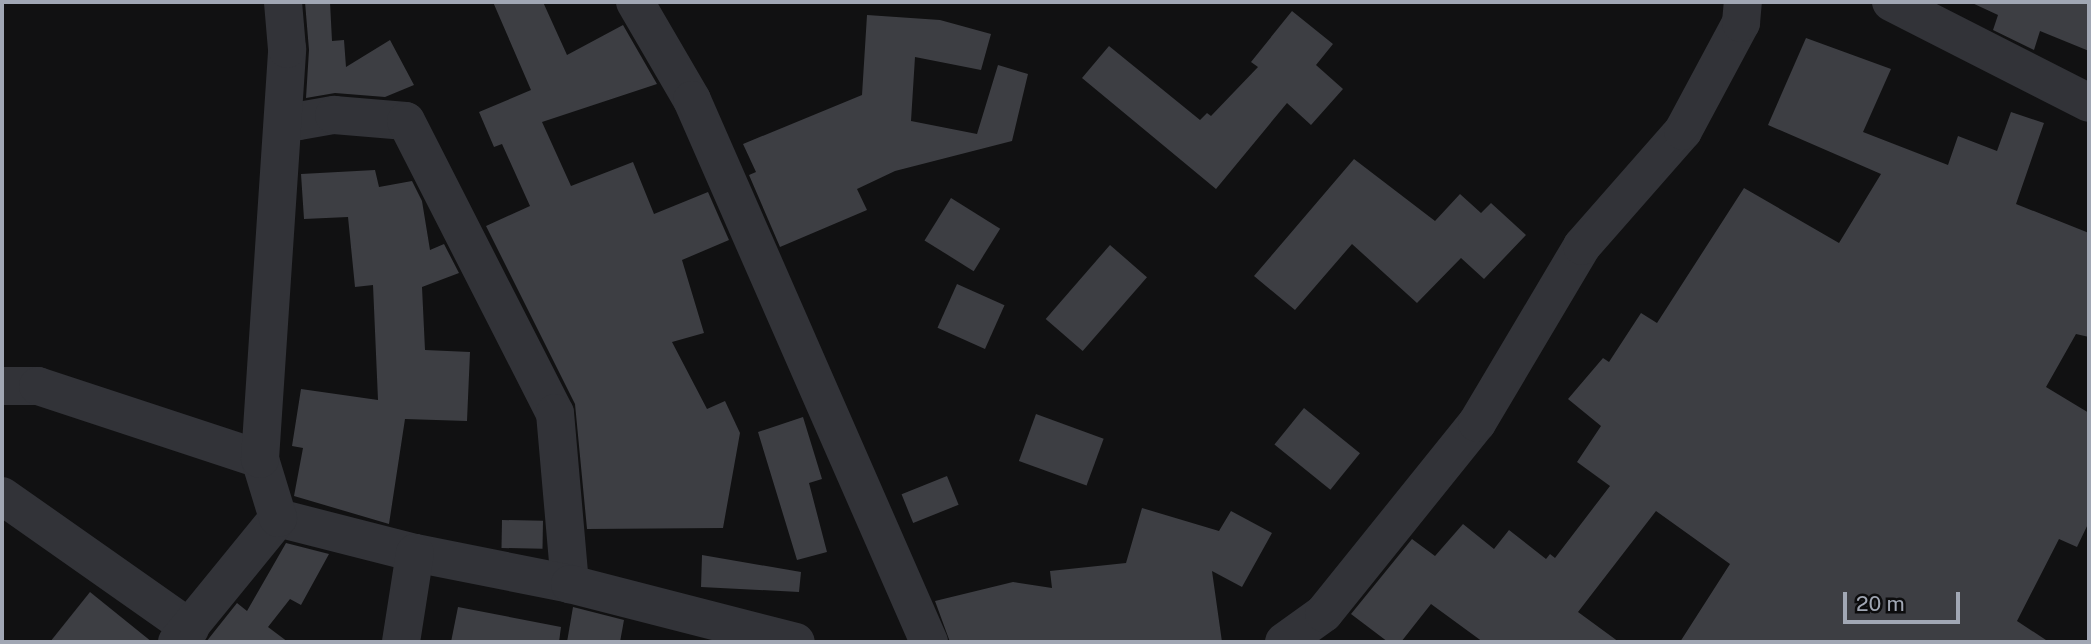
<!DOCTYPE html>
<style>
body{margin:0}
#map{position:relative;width:2091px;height:644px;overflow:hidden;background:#111112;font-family:"Public Sans",sans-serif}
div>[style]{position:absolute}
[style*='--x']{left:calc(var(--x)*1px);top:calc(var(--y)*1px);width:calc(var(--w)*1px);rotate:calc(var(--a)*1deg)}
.building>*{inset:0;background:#3d3e43;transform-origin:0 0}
.minor>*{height:38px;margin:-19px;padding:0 19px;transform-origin:19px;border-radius:19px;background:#323338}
span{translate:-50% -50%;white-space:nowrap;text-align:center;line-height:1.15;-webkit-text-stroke:5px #0c0c0d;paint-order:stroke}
.frame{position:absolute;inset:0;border:4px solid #a1a7b4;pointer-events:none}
.scale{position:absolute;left:1843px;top:592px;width:117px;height:32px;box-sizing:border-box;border:4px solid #a1a7b4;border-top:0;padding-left:9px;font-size:21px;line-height:24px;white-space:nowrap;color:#a1a7b4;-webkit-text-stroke:5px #0c0c0d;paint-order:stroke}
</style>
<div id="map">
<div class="building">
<i style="clip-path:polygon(305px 2px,330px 2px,332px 41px,344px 40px,346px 67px,390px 40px,414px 85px,385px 97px,335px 93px,306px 98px,309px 50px)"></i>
<i style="clip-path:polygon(493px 2px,543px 2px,567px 55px,623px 25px,657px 84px,542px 122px,571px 186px,633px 162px,654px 214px,708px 192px,729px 240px,682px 260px,704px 333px,672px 342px,707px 409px,725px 401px,740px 433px,723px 528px,587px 529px,575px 404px,486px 226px,530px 206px,502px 144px,494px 147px,479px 112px,531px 90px)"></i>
<i style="clip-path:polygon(1970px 2px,2089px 2px,2089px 51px,2040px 31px,2034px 50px,1993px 30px,1998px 15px)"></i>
<i style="clip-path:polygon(1292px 11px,1333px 44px,1316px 65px,1343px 89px,1311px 125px,1287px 103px,1216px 189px,1082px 78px,1109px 46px,1200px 120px,1207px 113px,1211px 116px,1258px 67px,1251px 62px)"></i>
<i style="clip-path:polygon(867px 15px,940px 20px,991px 34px,981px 70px,915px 57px,911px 121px,977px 134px,998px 65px,1028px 74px,1012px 141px,895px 171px,857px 189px,867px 210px,780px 247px,749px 175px,756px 172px,743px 144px,862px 95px)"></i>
<i style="clip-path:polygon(1806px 38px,1891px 69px,1863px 132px,1948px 165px,1958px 136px,1997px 151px,2011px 112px,2044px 123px,2016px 204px,2089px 233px,2089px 337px,2076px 334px,2046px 387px,2089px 413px,2089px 522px,2077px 547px,2059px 539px,2017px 621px,2049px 642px,1680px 642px,1730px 564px,1656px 511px,1578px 612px,1619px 642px,1483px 642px,1431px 604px,1401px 642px,1388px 642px,1351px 614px,1412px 539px,1435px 556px,1463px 524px,1494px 549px,1509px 530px,1546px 559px,1550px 554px,1555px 558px,1610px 486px,1577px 462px,1601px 426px,1568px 399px,1603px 358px,1609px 362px,1641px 313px,1657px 323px,1744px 188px,1839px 243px,1881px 174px,1768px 125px)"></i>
<i style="clip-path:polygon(1354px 159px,1435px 221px,1460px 194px,1481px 213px,1491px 203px,1526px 235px,1484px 279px,1461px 258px,1417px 303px,1352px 244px,1295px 310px,1254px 276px)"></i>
<i style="clip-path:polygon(375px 170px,379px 187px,412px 181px,422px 201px,430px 250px,444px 244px,459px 273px,422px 287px,425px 350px,470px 352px,467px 421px,405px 419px,389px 524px,294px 496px,303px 448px,292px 446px,301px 389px,378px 400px,373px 285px,355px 287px,348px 217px,304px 219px,301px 174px)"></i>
<i style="left:951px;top:198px;width:58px;height:50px;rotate:32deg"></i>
<i style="left:1110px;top:245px;width:49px;height:98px;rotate:41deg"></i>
<i style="left:957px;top:284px;width:52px;height:48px;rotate:24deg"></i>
<i style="left:1304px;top:408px;width:72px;height:47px;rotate:39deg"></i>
<i style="left:1036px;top:414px;width:72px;height:50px;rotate:20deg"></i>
<i style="clip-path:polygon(803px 417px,822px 479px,809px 483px,827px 552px,797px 560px,758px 432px)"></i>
<i style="left:947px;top:476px;width:31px;height:49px;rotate:68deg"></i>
<i style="clip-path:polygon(1142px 508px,1219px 531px,1231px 511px,1272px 533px,1242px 587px,1212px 571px,1222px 642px,950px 642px,935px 601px,1013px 582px,1052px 588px,1050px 571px,1126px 563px)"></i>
<i style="left:502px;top:520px;width:41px;height:28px;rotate:1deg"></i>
<i style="clip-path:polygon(286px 543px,329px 554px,301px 605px,290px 599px,268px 627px,288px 642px,206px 642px,237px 603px,247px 611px)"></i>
<i style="clip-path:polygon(702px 555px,801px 572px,799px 592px,701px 587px)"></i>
<i style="clip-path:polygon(90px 592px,152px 642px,50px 642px)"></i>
<i style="clip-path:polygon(458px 607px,561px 627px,559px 642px,451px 642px)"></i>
<i style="clip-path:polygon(573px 607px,624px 620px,620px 642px,567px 642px)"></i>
</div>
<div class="minor">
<i style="--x:635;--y:2;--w:113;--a:59.8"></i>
<i style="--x:692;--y:100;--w:592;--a:66.38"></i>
<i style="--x:1891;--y:2;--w:222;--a:27"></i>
<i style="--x:283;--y:117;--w:16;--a:14"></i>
<i style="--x:299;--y:121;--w:36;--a:-10"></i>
<i style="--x:334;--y:115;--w:72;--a:4.8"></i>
<i style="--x:406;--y:121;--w:328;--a:63"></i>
<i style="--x:555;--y:413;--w:172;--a:85"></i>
<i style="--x:2;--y:386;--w:36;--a:0"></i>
<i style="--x:38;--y:386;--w:234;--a:18.2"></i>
<i style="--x:2;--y:496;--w:230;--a:35.1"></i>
<i style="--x:278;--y:518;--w:141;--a:14.3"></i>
<i style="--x:415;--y:553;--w:158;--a:11.3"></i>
<i style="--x:570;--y:584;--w:233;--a:14.4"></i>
<i style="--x:177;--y:642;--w:160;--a:-50.8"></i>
<i style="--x:278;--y:518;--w:62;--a:-107"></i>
<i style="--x:260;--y:459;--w:411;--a:-86.2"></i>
<i style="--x:287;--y:49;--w:47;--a:-94.9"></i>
<i style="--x:401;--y:642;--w:90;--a:-81.1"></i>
<i style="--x:1284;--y:642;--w:49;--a:-35.9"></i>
<i style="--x:1324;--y:613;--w:244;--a:-51.2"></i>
<i style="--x:1477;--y:423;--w:206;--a:-59.3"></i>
<i style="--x:1582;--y:246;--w:153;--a:-48.7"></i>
<i style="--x:1683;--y:131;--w:123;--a:-61.8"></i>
<i style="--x:1741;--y:23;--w:21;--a:-85"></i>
</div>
<div class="frame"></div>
<div class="scale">20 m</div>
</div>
